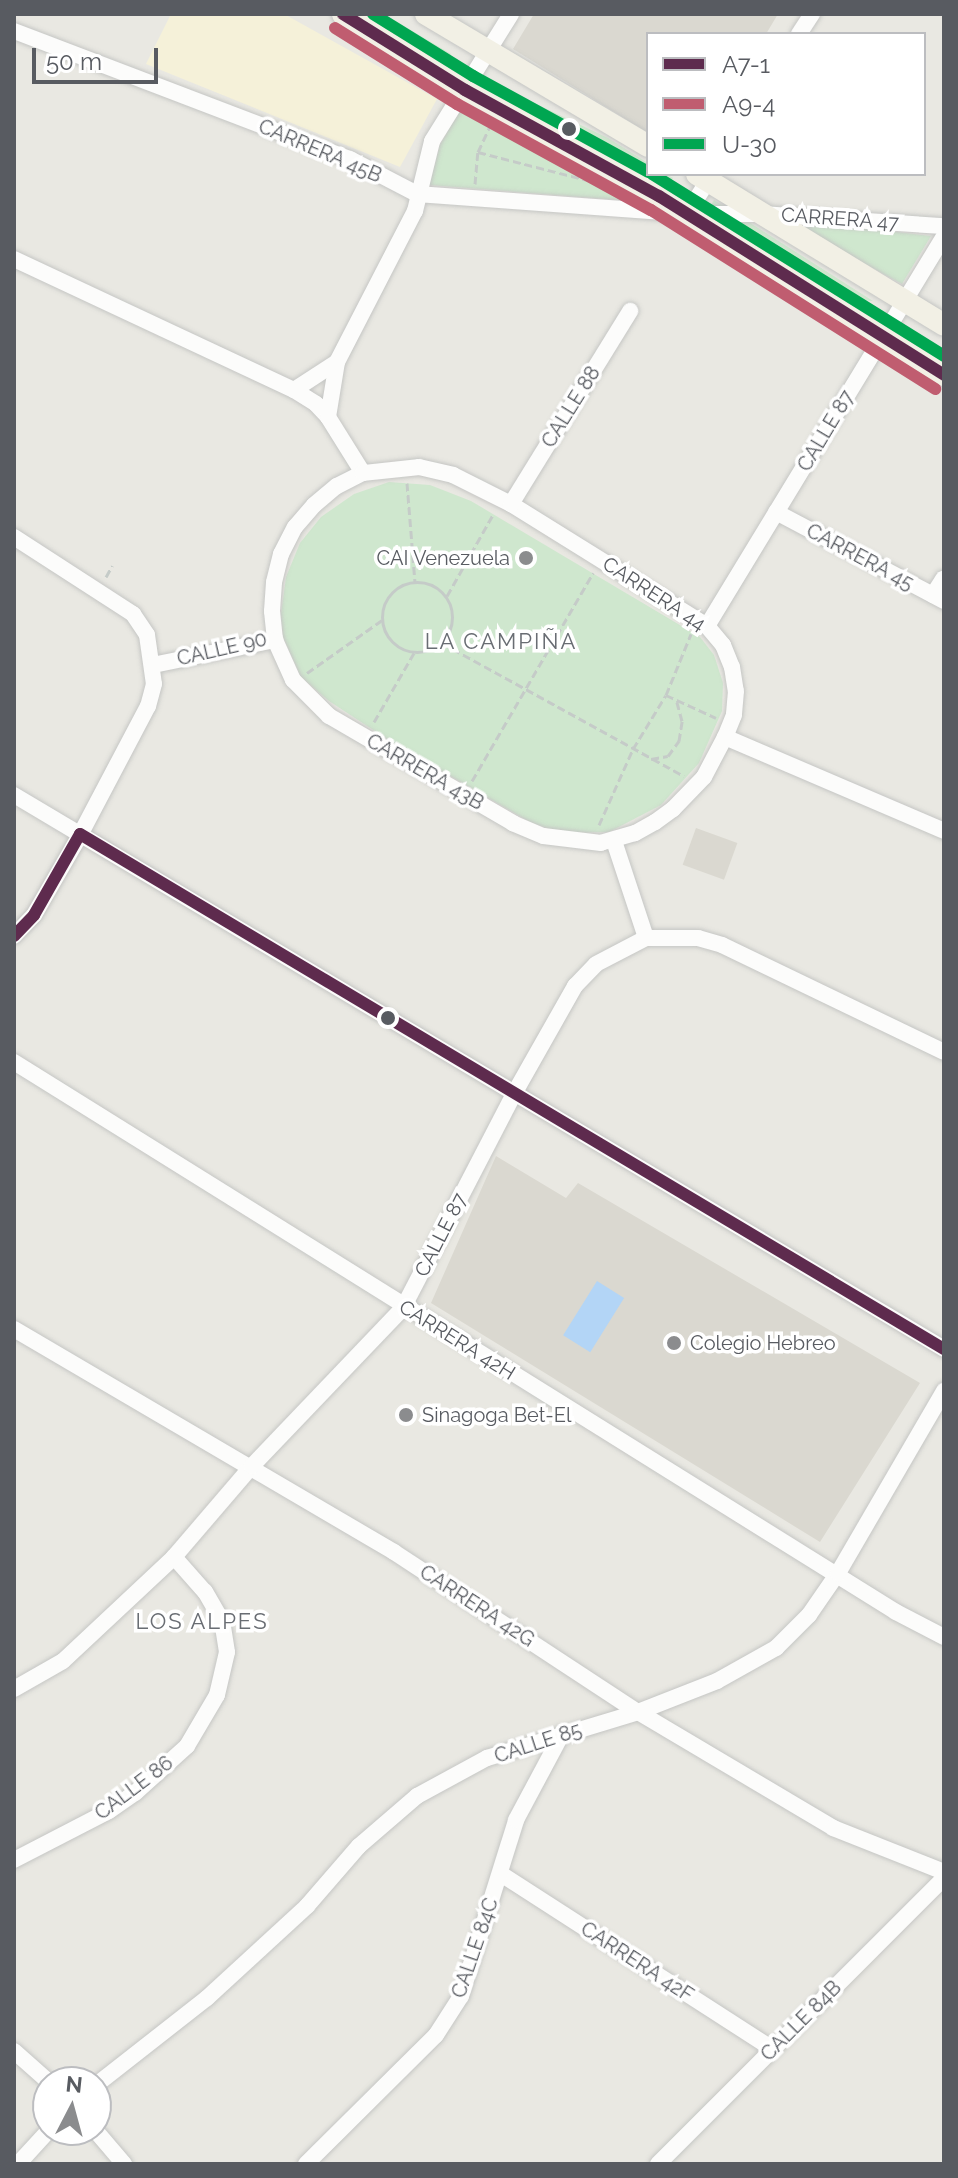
<!DOCTYPE html>
<meta charset="utf-8">
<style>
body{margin:0}
#map{position:relative;width:958px;height:2178px;overflow:hidden;background:#e9e8e2;font-family:Raleway,sans-serif}
div>[style]{position:absolute}
[style*='--x']{left:calc(var(--x)*1px);top:calc(var(--y)*1px);width:calc(var(--w)*1px);rotate:calc(var(--a)*1deg)}
.commercial>*{inset:0;background:#f5f1d9}
.education>*{inset:0;background:#dad8d0;transform-origin:0 0}
.green>*{inset:0;background:#cfe7ce}
.water>*{inset:0;background:#b3d5f6;transform-origin:0 0}
.path>*{height:3px;margin-top:-1.5px;transform-origin:0;background:repeating-linear-gradient(90deg,#c5cbc8 0 8px,transparent 0 12px)}
.path>.ring{margin:-1.5px;padding:0;box-sizing:content-box;background:none;border:3px solid #c5cbc8;border-radius:50%}
.roads{filter:drop-shadow(0 0 2px #c5c6c4) drop-shadow(0 0 2px #c5c6c4)}
.minor>*{height:16px;margin:-8px;padding:0 8px;transform-origin:8px;border-radius:8px;background:#fcfcfb}
.major>*{height:22px;margin:-11px;padding:0 11px;transform-origin:11px;border-radius:11px;background:#f2f0e5}
.bus-1>*{height:12px;margin:-6px;padding:0 6px;transform-origin:6px;border-radius:6px;background:#5e2b4e}
.bus-2>*{height:12px;margin:-6px;padding:0 6px;transform-origin:6px;border-radius:6px;background:#c05d70}
.bus-3>*{height:12px;margin:-6px;padding:0 6px;transform-origin:6px;border-radius:6px;background:#00a651}
.dots>*{width:22px;height:22px;translate:-50% -50%;box-sizing:border-box;border:4px solid #fff;border-radius:50%}
span{translate:-50% -50%;white-space:nowrap;text-align:center;line-height:1.15;-webkit-text-stroke:7px #fff;paint-order:stroke}
.street-label{font-size:20px;color:#585b61}
.poi-label{font-size:20px;color:#585b61}
.right{translate:-100% -50%;text-align:right}
.left{translate:0 -50%;text-align:left}
.neighbourhood-label{font-size:22px;color:#696d73;letter-spacing:2px}
.frame{position:absolute;inset:0;border:16px solid #585b61;pointer-events:none}
.legend{position:absolute;left:646px;top:32px;width:280px;height:144px;box-sizing:border-box;background:#fff;border:2px solid #bcbdc0;margin:0;padding:10px 14px;list-style:none;font-size:24px;color:#585b61}
.legend li{display:flex;align-items:center;gap:16px;height:40px}
.legend b{width:40px;border:2px solid #bcbdc0}
.north{position:absolute;left:32px;top:2066px;width:80px;height:80px;box-sizing:border-box;background:#fff;border:2px solid #bcbdc0;border-radius:50%;rotate:6deg;font-size:22px;font-weight:700;line-height:32px;text-align:center;color:#585b61}
.north::after{content:'';display:block;margin:auto;width:28px;height:36px;background:#8b8c8e;clip-path:polygon(50% 0,100% 100%,50% 72%,0 100%)}
.scale{position:absolute;left:32px;top:48px;width:126px;height:36px;box-sizing:border-box;border:4px solid #585b61;border-top:0;padding-left:10px;font-size:24px;line-height:28px;white-space:nowrap;color:#585b61;-webkit-text-stroke:6px #fff;paint-order:stroke}
</style>
<div id="map">
<div class="commercial">
<i style="clip-path:polygon(171px 14px,284px 14px,437px 99px,400px 167px,146px 64px)"></i>
</div>
<div class="education">
<i style="clip-path:polygon(534px 14px,778px 14px,766px 34px,648px 34px,648px 133px,513px 49px)"></i>
<i style="left:696px;top:828px;width:44px;height:39px;rotate:20deg"></i>
<i style="clip-path:polygon(496px 1156px,566px 1198px,578px 1183px,920px 1383px,820px 1542px,431px 1303px)"></i>
</div>
<div class="green">
<i style="clip-path:polygon(368px 14px,384px 14px,451px 54px,447px 62px)"></i>
<i style="clip-path:polygon(503px 88px,608px 138px,648px 163px,648px 174px,666px 174px,673px 178px,668px 186px)"></i>
<i style="clip-path:polygon(467px 96px,527px 130px,529px 138px,658px 203px,429px 185px,440px 145px)"></i>
<i style="clip-path:polygon(714px 200px,873px 301px,861px 300px,813px 271px,798px 274px,705px 216px)"></i>
<i style="clip-path:polygon(783px 219px,802px 221px,931px 236px,902px 284px)"></i>
<i style="clip-path:polygon(389px 482px,430px 485px,471px 501px,700px 637px,714px 655px,723px 683px,722px 711px,699px 763px,661px 805px,609px 832px,560px 833px,530px 822px,390px 741px,329px 701px,301px 677px,283px 637px,281px 614px,286px 577px,300px 543px,321px 517px,354px 494px)"></i>
</div>
<div class="water">
<i style="left:597px;top:1281px;width:32px;height:64px;rotate:32deg"></i>
</div>
<div class="path">
<i style="--x:478;--y:152;--w:113;--a:14.4"></i>
<i style="--x:475;--y:184;--w:32;--a:-85"></i>
<i style="--x:478;--y:152;--w:29;--a:-65"></i>
<i style="--x:407;--y:483;--w:99;--a:85.4"></i>
<i style="--x:106;--y:577;--w:13;--a:-61"></i>
<i class="ring" style="left:382px;top:582px;width:67px;height:67px"></i>
<i style="--x:447;--y:596;--w:95;--a:-60.5"></i>
<i style="--x:442;--y:643;--w:276;--a:28.8"></i>
<i style="--x:307;--y:673;--w:92;--a:-35.2"></i>
<i style="--x:666;--y:695;--w:55;--a:24.7"></i>
<i style="--x:374;--y:722;--w:80;--a:-59.9"></i>
<i style="--x:651;--y:759;--w:17;--a:-10"></i>
<i style="--x:668;--y:756;--w:19;--a:-54"></i>
<i style="--x:679;--y:741;--w:20;--a:-81"></i>
<i style="--x:682;--y:721;--w:20;--a:-105"></i>
<i style="--x:472;--y:781;--w:241;--a:-59.8"></i>
<i style="--x:599;--y:825;--w:83;--a:-65.9"></i>
<i style="--x:633;--y:749;--w:63;--a:-58.6"></i>
<i style="--x:666;--y:695;--w:66;--a:-67.7"></i>
</div>
<div class="roads">
<div class="minor">
<i style="--x:14;--y:31;--w:360;--a:20.9"></i>
<i style="--x:350;--y:159;--w:76;--a:27.6"></i>
<i style="--x:417;--y:194;--w:271;--a:4.2"></i>
<i style="--x:687;--y:214;--w:74;--a:0"></i>
<i style="--x:761;--y:214;--w:183;--a:3.8"></i>
<i style="--x:799;--y:34;--w:24;--a:-57"></i>
<i style="--x:687;--y:214;--w:47;--a:-58"></i>
<i style="--x:14;--y:259;--w:309;--a:25.1"></i>
<i style="--x:294;--y:390;--w:26;--a:32"></i>
<i style="--x:316;--y:404;--w:18;--a:47"></i>
<i style="--x:328;--y:417;--w:66;--a:58"></i>
<i style="--x:294;--y:390;--w:51;--a:-33.1"></i>
<i style="--x:328;--y:417;--w:56;--a:-80.7"></i>
<i style="--x:337;--y:362;--w:170;--a:-62.7"></i>
<i style="--x:415;--y:211;--w:72;--a:-76.3"></i>
<i style="--x:432;--y:141;--w:150;--a:-58.1"></i>
<i style="--x:419;--y:467;--w:35;--a:13"></i>
<i style="--x:453;--y:475;--w:65;--a:26.6"></i>
<i style="--x:511;--y:504;--w:231;--a:31.9"></i>
<i style="--x:707;--y:626;--w:25;--a:50"></i>
<i style="--x:723;--y:645;--w:24;--a:68"></i>
<i style="--x:732;--y:667;--w:24;--a:81"></i>
<i style="--x:736;--y:691;--w:24;--a:95"></i>
<i style="--x:734;--y:715;--w:24;--a:112"></i>
<i style="--x:725;--y:737;--w:45;--a:117.7"></i>
<i style="--x:704;--y:777;--w:45;--a:134.1"></i>
<i style="--x:673;--y:809;--w:22;--a:144"></i>
<i style="--x:655;--y:822;--w:23;--a:151"></i>
<i style="--x:635;--y:833;--w:35;--a:164"></i>
<i style="--x:601;--y:843;--w:58;--a:-173.1"></i>
<i style="--x:543;--y:836;--w:33;--a:-157"></i>
<i style="--x:513;--y:823;--w:213;--a:-149.8"></i>
<i style="--x:329;--y:716;--w:51;--a:-135"></i>
<i style="--x:293;--y:680;--w:44;--a:-114.2"></i>
<i style="--x:275;--y:640;--w:29;--a:-96"></i>
<i style="--x:272;--y:611;--w:29;--a:-86"></i>
<i style="--x:274;--y:582;--w:29;--a:-76"></i>
<i style="--x:281;--y:554;--w:30;--a:-63"></i>
<i style="--x:295;--y:527;--w:29;--a:-49"></i>
<i style="--x:314;--y:505;--w:30;--a:-40"></i>
<i style="--x:337;--y:486;--w:29;--a:-27"></i>
<i style="--x:363;--y:473;--w:56;--a:-6.1"></i>
<i style="--x:511;--y:504;--w:227;--a:-58.3"></i>
<i style="--x:776;--y:512;--w:190;--a:27.9"></i>
<i style="--x:14;--y:537;--w:142;--a:32.9"></i>
<i style="--x:133;--y:614;--w:25;--a:56"></i>
<i style="--x:147;--y:635;--w:49;--a:81.9"></i>
<i style="--x:154;--y:684;--w:23;--a:105"></i>
<i style="--x:148;--y:706;--w:148;--a:117.8"></i>
<i style="--x:79;--y:837;--w:90;--a:120"></i>
<i style="--x:34;--y:915;--w:29;--a:134"></i>
<i style="--x:933;--y:595;--w:19;--a:-58"></i>
<i style="--x:707;--y:626;--w:456;--a:-58.7"></i>
<i style="--x:153;--y:665;--w:125;--a:-11.6"></i>
<i style="--x:725;--y:737;--w:238;--a:23.2"></i>
<i style="--x:14;--y:795;--w:1083;--a:30.78"></i>
<i style="--x:614;--y:841;--w:102;--a:71.7"></i>
<i style="--x:14;--y:1062;--w:1039;--a:31.95"></i>
<i style="--x:896;--y:1612;--w:54;--a:27.5"></i>
<i style="--x:14;--y:1329;--w:441;--a:30.4"></i>
<i style="--x:394;--y:1552;--w:292;--a:33.3"></i>
<i style="--x:638;--y:1712;--w:227;--a:30.7"></i>
<i style="--x:833;--y:1828;--w:119;--a:21.6"></i>
<i style="--x:14;--y:1689;--w:56;--a:-29.7"></i>
<i style="--x:63;--y:1661;--w:152;--a:-43.1"></i>
<i style="--x:174;--y:1557;--w:120;--a:-49.4"></i>
<i style="--x:252;--y:1466;--w:219;--a:-46.3"></i>
<i style="--x:403;--y:1308;--w:243;--a:-62.6"></i>
<i style="--x:515;--y:1092;--w:122;--a:-60.5"></i>
<i style="--x:575;--y:986;--w:30;--a:-46"></i>
<i style="--x:596;--y:964;--w:56;--a:-27.5"></i>
<i style="--x:646;--y:938;--w:52;--a:0"></i>
<i style="--x:698;--y:938;--w:25;--a:16"></i>
<i style="--x:722;--y:945;--w:246;--a:25.7"></i>
<i style="--x:14;--y:1860;--w:107;--a:-27.3"></i>
<i style="--x:109;--y:1811;--w:32;--a:-35"></i>
<i style="--x:135;--y:1793;--w:70;--a:-42.1"></i>
<i style="--x:187;--y:1746;--w:59;--a:-59.5"></i>
<i style="--x:217;--y:1695;--w:44;--a:-76.9"></i>
<i style="--x:227;--y:1652;--w:31;--a:-99"></i>
<i style="--x:222;--y:1621;--w:34;--a:-120"></i>
<i style="--x:205;--y:1592;--w:47;--a:-131.5"></i>
<i style="--x:501;--y:1874;--w:323;--a:32.8"></i>
<i style="--x:14;--y:2051;--w:47;--a:41.5"></i>
<i style="--x:96;--y:2085;--w:141;--a:-38.1"></i>
<i style="--x:207;--y:1998;--w:136;--a:-42.6"></i>
<i style="--x:307;--y:1906;--w:79;--a:-49.1"></i>
<i style="--x:359;--y:1846;--w:77;--a:-40.8"></i>
<i style="--x:417;--y:1796;--w:80;--a:-28.5"></i>
<i style="--x:487;--y:1758;--w:158;--a:-16.9"></i>
<i style="--x:638;--y:1712;--w:85;--a:-21.4"></i>
<i style="--x:717;--y:1681;--w:68;--a:-29.2"></i>
<i style="--x:776;--y:1648;--w:47;--a:-45"></i>
<i style="--x:809;--y:1615;--w:51;--a:-55.4"></i>
<i style="--x:838;--y:1573;--w:211;--a:-59.8"></i>
<i style="--x:95;--y:2130;--w:45;--a:49.5"></i>
<i style="--x:18;--y:2164;--w:46;--a:-47.6"></i>
<i style="--x:306;--y:2164;--w:183;--a:-44.8"></i>
<i style="--x:436;--y:2035;--w:46;--a:-57.3"></i>
<i style="--x:461;--y:1996;--w:184;--a:-72.6"></i>
<i style="--x:516;--y:1820;--w:98;--a:-61.9"></i>
<i style="--x:658;--y:2164;--w:404;--a:-45"></i>
</div>
<div class="major">
<i style="--x:343;--y:14;--w:144;--a:31.9"></i>
<i style="--x:465;--y:90;--w:221;--a:28.7"></i>
<i style="--x:659;--y:196;--w:337;--a:32.1"></i>
<i style="--x:426;--y:14;--w:258;--a:30.7"></i>
<i style="--x:697;--y:174;--w:289;--a:31.4"></i>
</div>
</div>
<div class="bus-1">
<i style="--x:343;--y:14;--w:144;--a:31.9"></i>
<i style="--x:465;--y:90;--w:221;--a:28.7"></i>
<i style="--x:659;--y:196;--w:337;--a:32.1"></i>
<i style="--x:14;--y:936;--w:29;--a:-46"></i>
<i style="--x:34;--y:915;--w:93;--a:-60.4"></i>
<i style="--x:80;--y:834;--w:1006;--a:30.8"></i>
</div>
<div class="bus-2">
<i style="--x:335;--y:28;--w:144;--a:31.9"></i>
<i style="--x:457;--y:104;--w:221;--a:28.7"></i>
<i style="--x:651;--y:210;--w:336;--a:32.2"></i>
</div>
<div class="bus-3">
<i style="--x:373;--y:14;--w:118;--a:31.8"></i>
<i style="--x:473;--y:76;--w:200;--a:28.7"></i>
<i style="--x:652;--y:174;--w:344;--a:31.9"></i>
</div>
<div class="dots">
<i style="left:569px;top:129px;background:#585b61"></i>
<i style="left:526px;top:558px;background:#8b8c8e"></i>
<i style="left:388px;top:1018px;background:#585b61"></i>
<i style="left:674px;top:1343px;background:#8b8c8e"></i>
<i style="left:406px;top:1415px;background:#8b8c8e"></i>
</div>
<div class="street-label">
<span style="left:320px;top:151px;rotate:23deg">CARRERA 45B</span>
<span style="left:840px;top:219px;rotate:4deg">CARRERA 47</span>
<span style="left:571px;top:407px;rotate:-58deg">CALLE 88</span>
<span style="left:826px;top:431px;rotate:-59deg">CALLE 87</span>
<span style="left:860px;top:557px;rotate:28deg">CARRERA 45</span>
<span style="left:654px;top:594px;rotate:33deg">CARRERA 44</span>
<span style="left:222px;top:649px;rotate:-13deg">CALLE 90</span>
<span style="left:425px;top:772px;rotate:30deg">CARRERA 43B</span>
<span style="left:441px;top:1235px;rotate:-63deg">CALLE 87</span>
<span style="left:457px;top:1340px;rotate:32deg">CARRERA 42H</span>
<span style="left:477px;top:1606px;rotate:33deg">CARRERA 42G</span>
<span style="left:538px;top:1743px;rotate:-18deg">CALLE 85</span>
<span style="left:134px;top:1788px;rotate:-37deg">CALLE 86</span>
<span style="left:475px;top:1948px;rotate:-71deg">CALLE 84C</span>
<span style="left:637px;top:1962px;rotate:33deg">CARRERA 42F</span>
<span style="left:801px;top:2021px;rotate:-45deg">CALLE 84B</span>
</div>
<div class="poi-label">
<span class="right" style="left:510px;top:558px">CAI Venezuela</span>
<span class="left" style="left:690px;top:1343px">Colegio Hebreo</span>
<span class="left" style="left:422px;top:1415px">Sinagoga Bet-El</span>
</div>
<div class="neighbourhood-label">
<span style="left:501px;top:642px">LA CAMPIÑA</span>
<span style="left:202px;top:1622px">LOS ALPES</span>
</div>
<div class="frame"></div>
<ul class="legend">
<li><b style="height:10px;background:#5e2b4e"></b>A7-1</li>
<li><b style="height:10px;background:#c05d70"></b>A9-4</li>
<li><b style="height:10px;background:#00a651"></b>U-30</li>
</ul>
<div class="north">N</div>
<div class="scale">50 m</div>
</div>
